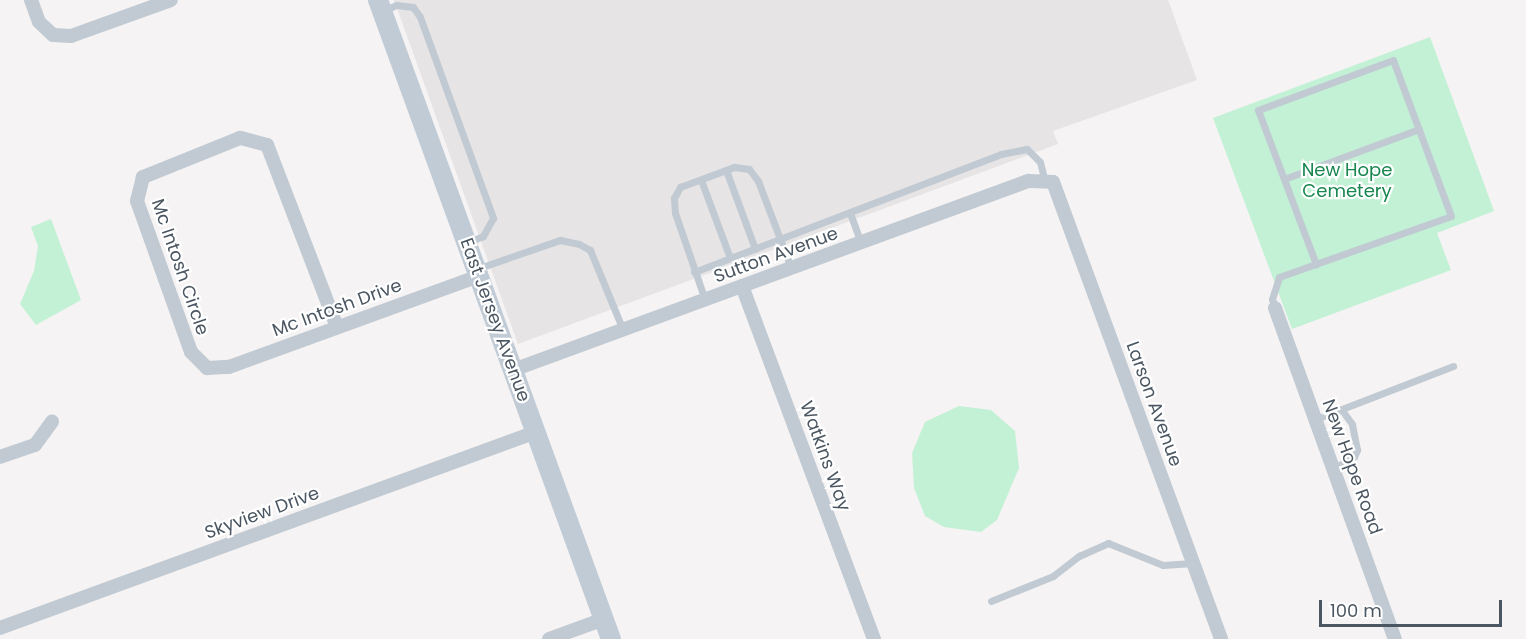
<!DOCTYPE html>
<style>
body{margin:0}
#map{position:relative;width:1526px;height:639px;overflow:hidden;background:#f5f3f3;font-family:Poppins,sans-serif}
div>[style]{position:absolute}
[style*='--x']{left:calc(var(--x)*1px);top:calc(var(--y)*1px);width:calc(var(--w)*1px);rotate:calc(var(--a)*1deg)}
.education>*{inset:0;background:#e6e4e5}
.green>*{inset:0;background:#c3f1d5}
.lane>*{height:7px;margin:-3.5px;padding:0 3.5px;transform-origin:3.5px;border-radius:3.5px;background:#c1cad2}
.street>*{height:14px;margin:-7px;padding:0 7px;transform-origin:7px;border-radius:7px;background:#c1cad2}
.secondary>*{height:20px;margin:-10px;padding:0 10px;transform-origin:10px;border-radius:10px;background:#c1cbd6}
span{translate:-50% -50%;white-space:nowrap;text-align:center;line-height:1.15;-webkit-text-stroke:4.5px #fff;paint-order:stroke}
.park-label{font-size:18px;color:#17864f}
.street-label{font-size:18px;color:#4a5661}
.scale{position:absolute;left:1319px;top:600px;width:183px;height:27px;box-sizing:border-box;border:3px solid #4a5661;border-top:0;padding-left:8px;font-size:18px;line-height:21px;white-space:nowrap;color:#4a5661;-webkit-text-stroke:4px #fff;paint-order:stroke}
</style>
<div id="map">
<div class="education">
<i style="clip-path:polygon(394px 0,1168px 0,1197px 80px,1053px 131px,1058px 144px,518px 344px)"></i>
</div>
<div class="green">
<i style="clip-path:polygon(1430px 37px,1494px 211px,1437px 233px,1451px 270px,1292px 329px,1213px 118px)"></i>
<i style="clip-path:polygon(51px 219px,81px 300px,36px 325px,20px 304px,34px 271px,38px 246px,31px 227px)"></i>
<i style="clip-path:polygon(959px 406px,991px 410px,1015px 431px,1019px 468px,997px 520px,981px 532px,944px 527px,925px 516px,914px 488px,912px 453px,925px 422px)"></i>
</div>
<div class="lane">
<i style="--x:385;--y:10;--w:12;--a:-24"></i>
<i style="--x:396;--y:5;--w:17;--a:7"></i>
<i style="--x:413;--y:7;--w:12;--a:55"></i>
<i style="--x:420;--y:17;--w:214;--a:70"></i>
<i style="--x:493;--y:218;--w:21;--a:119"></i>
<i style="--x:483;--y:236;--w:15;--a:157"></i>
<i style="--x:726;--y:170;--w:84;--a:69.8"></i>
<i style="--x:1284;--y:179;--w:144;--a:-20.3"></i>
<i style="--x:701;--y:180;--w:83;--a:69.6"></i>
<i style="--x:850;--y:213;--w:32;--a:70"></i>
<i style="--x:479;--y:268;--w:86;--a:-19.1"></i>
<i style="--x:560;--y:240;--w:19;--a:12"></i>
<i style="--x:579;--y:244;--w:13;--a:29"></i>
<i style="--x:590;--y:250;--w:87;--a:67.6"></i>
<i style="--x:694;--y:272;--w:329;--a:-21"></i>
<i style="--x:1001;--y:154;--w:26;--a:-11"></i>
<i style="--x:1027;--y:149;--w:18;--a:45"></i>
<i style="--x:1040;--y:162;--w:21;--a:76"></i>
<i style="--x:705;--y:300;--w:92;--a:-109"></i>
<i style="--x:675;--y:213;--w:15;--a:-94"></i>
<i style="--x:674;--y:198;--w:13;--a:-61"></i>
<i style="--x:680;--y:187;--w:58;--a:-20.3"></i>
<i style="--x:734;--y:167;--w:15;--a:8"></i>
<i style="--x:749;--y:169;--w:15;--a:53"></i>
<i style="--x:758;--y:181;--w:93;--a:69.2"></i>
<i style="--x:1275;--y:308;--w:9;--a:-108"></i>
<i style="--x:1272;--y:299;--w:23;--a:-72"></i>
<i style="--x:1279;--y:277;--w:182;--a:-19.5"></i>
<i style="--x:1451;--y:216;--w:166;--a:-110.4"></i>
<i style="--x:1393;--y:60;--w:144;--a:159.7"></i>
<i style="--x:1258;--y:110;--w:165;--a:69.4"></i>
<i style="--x:1316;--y:419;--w:147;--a:-21.1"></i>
<i style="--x:1334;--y:468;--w:23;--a:-29"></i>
<i style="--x:1354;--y:457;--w:8;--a:-67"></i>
<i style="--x:1357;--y:450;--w:26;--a:-101"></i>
<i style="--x:1352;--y:424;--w:17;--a:-126"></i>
<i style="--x:991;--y:601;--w:67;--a:-22"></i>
<i style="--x:1053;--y:576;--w:33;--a:-38"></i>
<i style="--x:1079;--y:556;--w:32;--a:-24"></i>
<i style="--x:1108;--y:543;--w:59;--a:21.8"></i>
<i style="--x:1163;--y:565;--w:30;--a:-4"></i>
</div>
<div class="street">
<i style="--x:31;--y:0;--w:23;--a:70"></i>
<i style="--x:39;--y:22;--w:19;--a:43"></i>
<i style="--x:53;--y:35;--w:18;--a:3"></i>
<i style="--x:71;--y:36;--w:106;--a:-19.8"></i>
<i style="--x:742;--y:286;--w:377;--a:69.5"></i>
<i style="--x:1275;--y:308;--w:352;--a:70.1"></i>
<i style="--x:337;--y:327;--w:195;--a:-111"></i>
<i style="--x:267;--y:145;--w:28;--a:-165"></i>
<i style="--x:240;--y:138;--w:105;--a:158.1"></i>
<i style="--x:143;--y:177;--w:25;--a:104"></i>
<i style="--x:137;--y:201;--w:160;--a:70.3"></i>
<i style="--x:191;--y:352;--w:23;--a:45"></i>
<i style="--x:207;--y:368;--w:22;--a:-3"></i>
<i style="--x:229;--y:367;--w:266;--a:-20"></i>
<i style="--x:513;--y:370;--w:549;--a:-20.15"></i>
<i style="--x:1028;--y:181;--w:25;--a:2"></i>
<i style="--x:1053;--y:182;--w:487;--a:69.8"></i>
<i style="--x:0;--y:457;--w:37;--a:-19"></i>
<i style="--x:35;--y:445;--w:29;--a:-54"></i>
<i style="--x:0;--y:628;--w:571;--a:-20.09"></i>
<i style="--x:549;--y:639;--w:59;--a:-20"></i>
</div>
<div class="secondary">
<i style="--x:378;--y:0;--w:680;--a:69.97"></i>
</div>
<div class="park-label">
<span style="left:1347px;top:181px">New Hope<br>Cemetery</span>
</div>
<div class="street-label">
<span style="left:776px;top:255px;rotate:-20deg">Sutton Avenue</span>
<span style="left:180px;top:267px;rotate:71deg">Mc Intosh Circle</span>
<span style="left:337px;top:308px;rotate:-20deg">Mc Intosh Drive</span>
<span style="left:495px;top:320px;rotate:70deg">East Jersey Avenue</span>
<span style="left:1154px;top:404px;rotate:70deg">Larson Avenue</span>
<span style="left:825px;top:456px;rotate:70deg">Watkins Way</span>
<span style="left:1352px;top:467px;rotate:70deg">New Hope Road</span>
<span style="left:262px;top:513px;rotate:-20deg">Skyview Drive</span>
</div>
<div class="scale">100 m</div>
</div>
